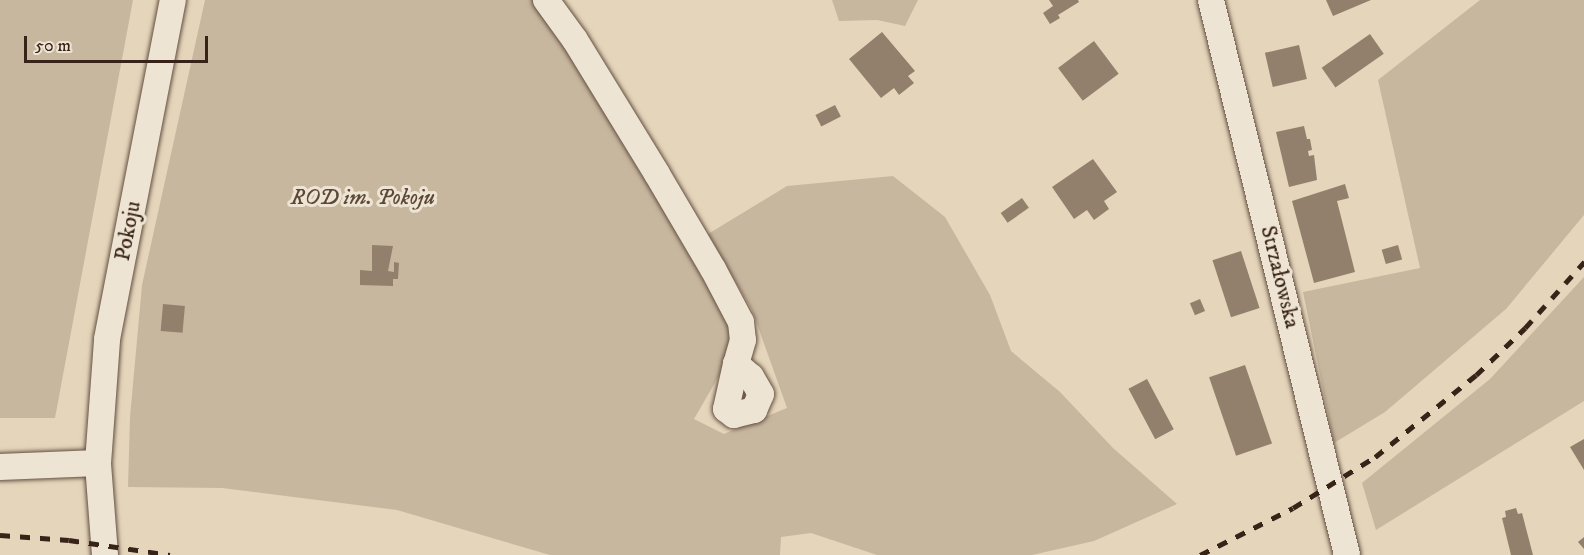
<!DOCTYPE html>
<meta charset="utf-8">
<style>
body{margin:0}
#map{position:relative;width:1584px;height:555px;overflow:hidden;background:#e5d5bb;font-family:"IM FELL DW Pica",serif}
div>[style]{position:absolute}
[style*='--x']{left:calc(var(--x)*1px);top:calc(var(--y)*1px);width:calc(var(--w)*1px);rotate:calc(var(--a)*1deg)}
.green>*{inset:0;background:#c8b79f}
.building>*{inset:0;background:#92806d;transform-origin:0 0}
.roads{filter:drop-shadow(0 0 2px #635041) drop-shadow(0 0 2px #635041)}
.minor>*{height:26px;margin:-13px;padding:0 13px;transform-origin:13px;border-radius:13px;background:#eee4d3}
.rail>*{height:4.5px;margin-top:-2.25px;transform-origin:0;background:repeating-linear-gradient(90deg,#382318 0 10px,transparent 0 20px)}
span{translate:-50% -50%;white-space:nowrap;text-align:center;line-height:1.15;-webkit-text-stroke:6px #eee4d3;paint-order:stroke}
.park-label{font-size:22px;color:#5c483a;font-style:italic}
.street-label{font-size:22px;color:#382318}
.scale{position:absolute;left:24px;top:36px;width:184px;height:27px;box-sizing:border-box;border:3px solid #382318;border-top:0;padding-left:8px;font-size:18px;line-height:21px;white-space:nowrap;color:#382318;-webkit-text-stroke:4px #eee4d3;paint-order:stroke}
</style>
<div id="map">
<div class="green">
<i style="clip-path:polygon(0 0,133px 0,55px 418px,0 418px)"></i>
<i style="clip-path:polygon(205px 0,536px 0,733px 322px,734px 350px,694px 419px,724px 434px,787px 408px,752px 310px,708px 234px,787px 186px,893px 176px,945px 217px,990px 295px,1011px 351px,1060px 392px,1113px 448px,1177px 504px,1094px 541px,1032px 555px,877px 555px,811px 533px,781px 537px,780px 555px,550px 555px,397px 510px,222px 488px,128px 487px,130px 417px,142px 285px)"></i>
<i style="clip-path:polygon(832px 0,918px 0,905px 26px,877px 20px,839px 21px)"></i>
<i style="clip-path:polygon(1480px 0,1584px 0,1584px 215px,1506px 309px,1385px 412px,1334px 443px,1303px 292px,1420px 268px,1378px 80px)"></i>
<i style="clip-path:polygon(1584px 277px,1584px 401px,1376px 530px,1362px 483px,1490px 379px)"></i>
</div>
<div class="building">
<i style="clip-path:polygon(1049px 0,1078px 0,1079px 2px,1058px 15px,1060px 18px,1050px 24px,1043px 13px,1053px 6px)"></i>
<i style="clip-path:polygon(1326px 0,1371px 0,1333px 16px)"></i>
<i style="clip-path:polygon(882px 32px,915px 71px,908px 76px,914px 83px,899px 95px,894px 88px,881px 98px,849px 59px)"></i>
<i style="left:1370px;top:34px;width:24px;height:59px;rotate:55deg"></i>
<i style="left:1094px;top:41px;width:41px;height:45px;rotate:53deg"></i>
<i style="left:1299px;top:45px;width:35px;height:35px;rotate:77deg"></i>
<i style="left:835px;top:105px;width:13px;height:22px;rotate:63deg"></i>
<i style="clip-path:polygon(1304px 126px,1307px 139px,1310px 139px,1312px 150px,1308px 151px,1309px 156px,1314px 155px,1317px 180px,1289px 187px,1276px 132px)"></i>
<i style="clip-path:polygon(1093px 159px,1117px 192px,1104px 201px,1109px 209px,1094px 220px,1087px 210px,1074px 219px,1052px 187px)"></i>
<i style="clip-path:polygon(1345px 184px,1349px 198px,1337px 201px,1355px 272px,1314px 283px,1292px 201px)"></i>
<i style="left:1022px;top:198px;width:12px;height:26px;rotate:55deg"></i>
<i style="clip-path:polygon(372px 245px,393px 246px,388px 271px,394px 272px,394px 262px,399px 263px,398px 279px,393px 279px,393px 286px,360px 285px,360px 270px,372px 271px)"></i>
<i style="left:1398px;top:245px;width:15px;height:17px;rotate:74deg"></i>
<i style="left:1241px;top:251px;width:60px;height:30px;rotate:72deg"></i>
<i style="left:1200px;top:299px;width:13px;height:11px;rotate:67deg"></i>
<i style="left:163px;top:304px;width:22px;height:27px;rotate:5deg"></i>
<i style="left:1245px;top:365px;width:83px;height:38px;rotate:71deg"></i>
<i style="left:1147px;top:379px;width:57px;height:21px;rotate:62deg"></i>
<i style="clip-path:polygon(1584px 439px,1584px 470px,1570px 447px)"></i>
<i style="clip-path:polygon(1516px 508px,1518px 514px,1522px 513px,1533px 555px,1511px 555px,1502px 518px,1506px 517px,1505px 511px)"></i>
<i style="clip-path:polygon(1584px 537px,1584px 549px,1578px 542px)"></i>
</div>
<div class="roads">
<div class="minor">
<i style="--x:546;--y:0;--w:49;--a:54.1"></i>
<i style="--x:575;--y:40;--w:157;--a:58.5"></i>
<i style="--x:657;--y:174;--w:110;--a:59.5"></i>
<i style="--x:713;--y:269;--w:60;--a:62.2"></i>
<i style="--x:741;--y:322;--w:18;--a:84"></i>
<i style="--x:743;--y:340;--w:25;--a:106"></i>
<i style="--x:736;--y:364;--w:46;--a:102.5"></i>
<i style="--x:726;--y:409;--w:10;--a:37"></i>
<i style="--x:734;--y:415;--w:21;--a:-14"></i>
<i style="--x:754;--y:410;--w:17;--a:-66"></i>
<i style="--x:761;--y:394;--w:20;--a:-120"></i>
<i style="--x:751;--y:377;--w:20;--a:-139"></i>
<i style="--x:1211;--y:0;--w:571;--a:76.23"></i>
<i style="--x:0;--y:467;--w:98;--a:-2.3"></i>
<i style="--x:105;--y:555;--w:92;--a:-94.4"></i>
<i style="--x:98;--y:463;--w:124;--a:-85.8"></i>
<i style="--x:107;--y:339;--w:345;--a:-79"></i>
</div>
</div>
<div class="rail">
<i style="--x:0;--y:535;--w:69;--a:4.1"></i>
<i style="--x:69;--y:540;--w:102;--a:8.4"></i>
<i style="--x:1200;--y:555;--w:104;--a:-26.8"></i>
<i style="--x:1293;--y:508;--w:97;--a:-31.9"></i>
<i style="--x:1375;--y:457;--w:130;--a:-39.1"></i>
<i style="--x:1476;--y:375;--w:68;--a:-43.8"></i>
<i style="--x:1525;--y:328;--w:89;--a:-48.2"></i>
</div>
<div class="park-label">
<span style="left:363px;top:198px">ROD im. Pokoju</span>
</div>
<div class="street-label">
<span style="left:128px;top:231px;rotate:-79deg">Pokoju</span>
<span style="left:1280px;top:277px;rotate:76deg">Strzałowska</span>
</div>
<div class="scale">50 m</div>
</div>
